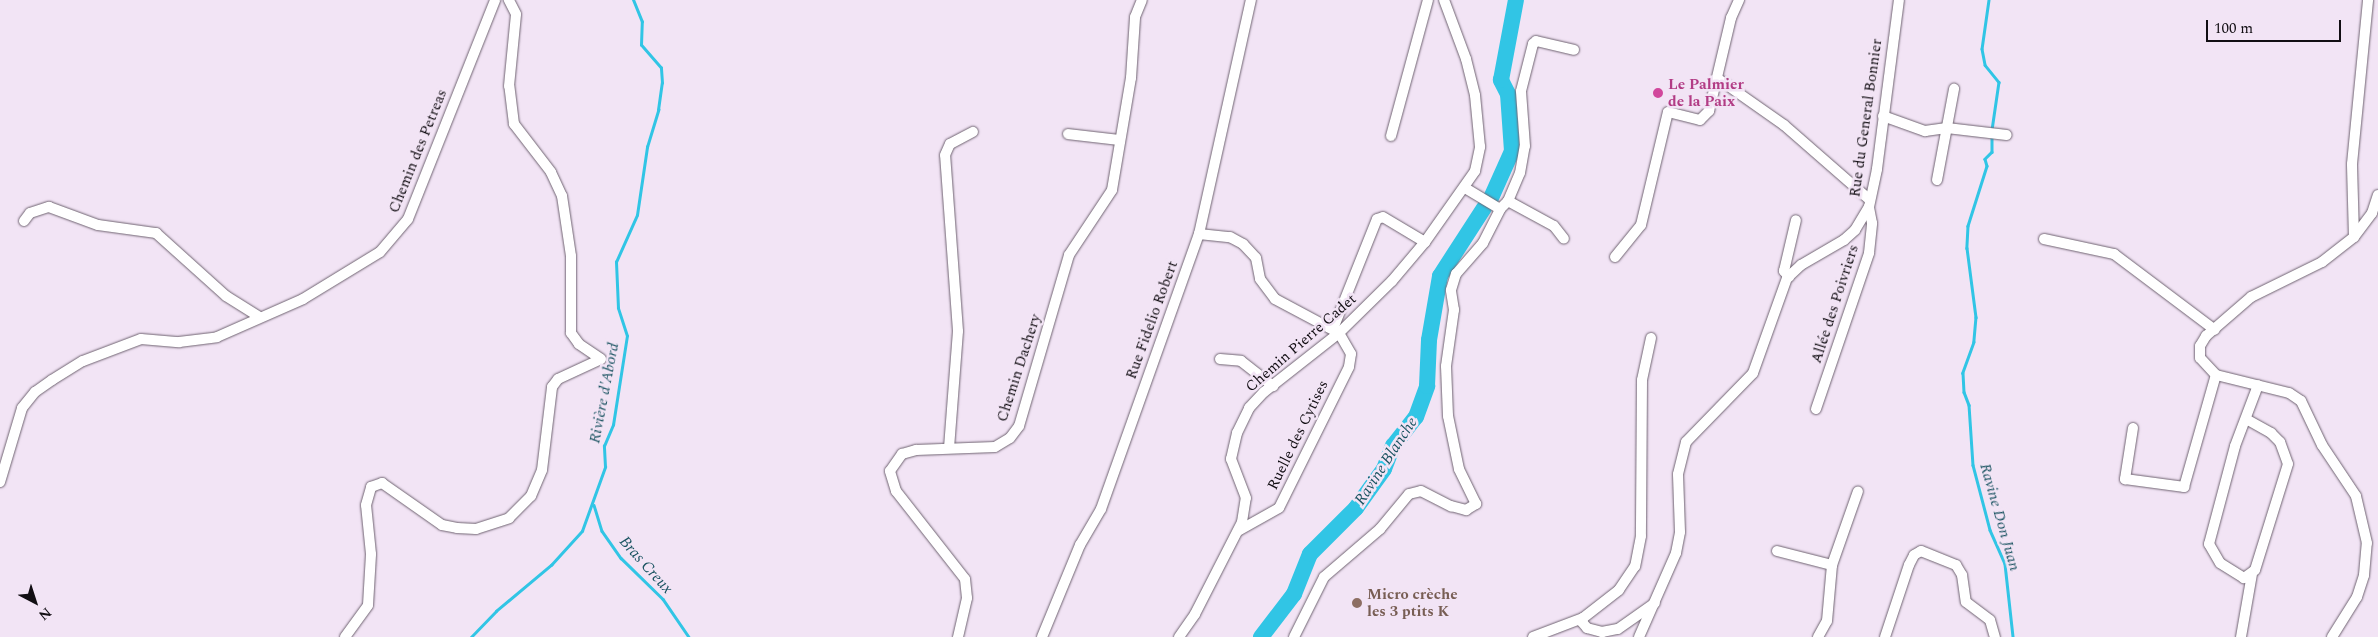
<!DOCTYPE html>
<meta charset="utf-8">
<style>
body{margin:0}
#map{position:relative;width:2378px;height:637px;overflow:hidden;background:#f2e4f5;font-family:Spectral,serif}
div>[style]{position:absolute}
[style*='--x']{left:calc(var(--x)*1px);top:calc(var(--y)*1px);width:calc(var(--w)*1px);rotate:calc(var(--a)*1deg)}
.stream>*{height:2.5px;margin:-1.25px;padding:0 1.25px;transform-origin:1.25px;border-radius:1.25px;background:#31c5e5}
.river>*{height:16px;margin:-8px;padding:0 8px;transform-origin:8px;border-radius:8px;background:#31c5e5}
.roads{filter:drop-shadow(0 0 1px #6f6371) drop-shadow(0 0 1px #6f6371)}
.minor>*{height:10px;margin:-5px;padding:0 5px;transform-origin:5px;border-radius:5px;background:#fff}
.dots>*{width:14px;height:14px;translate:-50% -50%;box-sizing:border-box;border:2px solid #f2e4f5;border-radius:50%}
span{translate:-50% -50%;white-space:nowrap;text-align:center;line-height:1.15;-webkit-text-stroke:5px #f2e4f5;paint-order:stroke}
.hotel-label{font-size:15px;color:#b23c85;font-weight:700}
.left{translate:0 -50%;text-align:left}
.street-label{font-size:15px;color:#120e13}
.education-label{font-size:15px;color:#785e54;font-weight:700}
.water-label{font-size:16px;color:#1a5361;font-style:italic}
.north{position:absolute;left:10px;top:577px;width:50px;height:50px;-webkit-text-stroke:4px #f2e4f5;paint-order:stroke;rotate:140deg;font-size:14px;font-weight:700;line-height:20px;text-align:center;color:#120e13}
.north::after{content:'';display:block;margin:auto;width:18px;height:22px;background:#120e13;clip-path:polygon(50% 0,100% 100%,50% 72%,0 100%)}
.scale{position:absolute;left:2206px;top:20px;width:135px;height:22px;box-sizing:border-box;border:2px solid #120e13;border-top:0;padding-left:6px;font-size:15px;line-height:18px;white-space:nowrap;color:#120e13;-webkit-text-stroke:4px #f2e4f5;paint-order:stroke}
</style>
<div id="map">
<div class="stream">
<i style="--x:1989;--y:0;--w:49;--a:98.1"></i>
<i style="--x:1982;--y:49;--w:16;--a:79"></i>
<i style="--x:1985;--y:65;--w:22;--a:51"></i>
<i style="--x:1999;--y:82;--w:49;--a:98.3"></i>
<i style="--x:1992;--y:136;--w:16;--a:90"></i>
<i style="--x:1992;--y:152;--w:10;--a:135"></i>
<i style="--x:1985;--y:159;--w:7;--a:74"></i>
<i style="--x:1987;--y:166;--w:63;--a:107.6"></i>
<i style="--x:1968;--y:226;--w:22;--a:93"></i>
<i style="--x:1967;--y:248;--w:70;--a:82.6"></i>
<i style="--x:1976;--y:317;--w:25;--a:95"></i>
<i style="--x:1974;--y:342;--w:33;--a:110"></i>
<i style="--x:1963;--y:373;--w:19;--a:87"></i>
<i style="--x:1964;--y:392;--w:14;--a:69"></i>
<i style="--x:1969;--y:405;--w:60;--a:86.2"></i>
<i style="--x:1973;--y:465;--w:67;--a:75.3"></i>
<i style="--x:1990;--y:530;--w:37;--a:66"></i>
<i style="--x:2005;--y:564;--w:73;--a:83.7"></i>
<i style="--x:594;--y:505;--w:27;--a:73"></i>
<i style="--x:602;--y:531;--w:33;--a:55"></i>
<i style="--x:621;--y:558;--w:59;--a:44.3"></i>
<i style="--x:663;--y:599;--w:46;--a:55.6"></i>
<i style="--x:471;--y:637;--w:36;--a:-46"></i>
<i style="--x:496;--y:611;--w:72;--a:-39.9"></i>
<i style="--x:551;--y:565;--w:46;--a:-47.6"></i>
<i style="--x:582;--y:531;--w:68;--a:-70.2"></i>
<i style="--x:605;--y:467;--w:21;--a:-93"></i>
<i style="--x:604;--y:446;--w:23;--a:-67"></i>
<i style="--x:613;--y:425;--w:90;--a:-81.1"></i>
<i style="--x:627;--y:336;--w:29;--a:-108"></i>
<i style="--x:618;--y:308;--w:46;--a:-92.5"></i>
<i style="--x:616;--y:262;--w:51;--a:-65.9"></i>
<i style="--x:637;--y:215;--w:69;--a:-81.6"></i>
<i style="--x:647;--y:147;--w:39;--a:-73"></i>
<i style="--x:658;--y:110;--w:27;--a:-82"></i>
<i style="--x:662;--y:83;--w:15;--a:-94"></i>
<i style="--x:661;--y:68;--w:30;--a:-131"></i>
<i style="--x:641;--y:45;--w:23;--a:-88"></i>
<i style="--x:642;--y:22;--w:24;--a:-112"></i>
</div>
<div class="river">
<i style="--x:1491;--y:198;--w:51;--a:-65.9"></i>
<i style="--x:1512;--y:151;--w:57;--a:-94"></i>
<i style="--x:1508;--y:94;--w:16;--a:-117"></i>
<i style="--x:1501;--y:80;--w:81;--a:-79.4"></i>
<i style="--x:1261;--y:637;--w:54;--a:-52.5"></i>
<i style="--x:1294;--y:594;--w:43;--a:-68.2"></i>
<i style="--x:1310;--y:554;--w:65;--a:-45"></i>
<i style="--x:1356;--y:508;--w:48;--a:-54.3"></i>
<i style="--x:1384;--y:469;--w:25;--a:-69"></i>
<i style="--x:1393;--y:446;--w:37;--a:-52"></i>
<i style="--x:1416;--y:417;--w:33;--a:-70"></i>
<i style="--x:1427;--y:386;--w:46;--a:-87.5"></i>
<i style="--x:1429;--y:340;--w:65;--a:-80.2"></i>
<i style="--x:1440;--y:276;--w:81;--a:-57.1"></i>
</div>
<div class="roads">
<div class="minor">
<i style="--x:1717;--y:78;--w:82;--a:35"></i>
<i style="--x:1784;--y:125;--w:114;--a:41.1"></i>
<i style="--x:1883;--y:116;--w:45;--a:19.7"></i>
<i style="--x:1925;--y:131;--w:22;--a:-8"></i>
<i style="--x:1947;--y:128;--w:60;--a:6.7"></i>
<i style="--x:1068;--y:134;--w:51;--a:6.7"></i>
<i style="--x:1391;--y:136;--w:141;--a:-74.8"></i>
<i style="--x:1937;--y:180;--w:93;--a:-79.4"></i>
<i style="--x:1508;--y:201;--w:52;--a:28.5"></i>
<i style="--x:1554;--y:226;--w:16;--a:52"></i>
<i style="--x:1500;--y:209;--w:11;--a:-45"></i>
<i style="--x:1508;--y:201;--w:30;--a:-67"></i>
<i style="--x:1520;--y:173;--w:27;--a:-80"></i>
<i style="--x:1525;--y:146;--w:55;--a:-94.2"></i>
<i style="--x:1521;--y:91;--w:49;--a:-75.7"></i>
<i style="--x:1533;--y:44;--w:4;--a:-45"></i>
<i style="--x:1536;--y:41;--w:39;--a:13"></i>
<i style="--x:24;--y:221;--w:10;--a:-53"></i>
<i style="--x:30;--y:213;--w:20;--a:-18"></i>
<i style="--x:49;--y:207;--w:52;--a:20.2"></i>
<i style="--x:98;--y:225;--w:59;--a:7.9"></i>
<i style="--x:156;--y:233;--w:94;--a:42"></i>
<i style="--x:226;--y:296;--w:40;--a:32"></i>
<i style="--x:1199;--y:234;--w:31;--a:6"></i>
<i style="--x:1230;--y:237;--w:15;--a:28"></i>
<i style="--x:1243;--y:244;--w:19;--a:47"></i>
<i style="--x:1256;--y:258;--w:21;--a:79"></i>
<i style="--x:1260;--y:279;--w:25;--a:53"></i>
<i style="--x:1275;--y:299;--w:72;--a:28"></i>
<i style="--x:1339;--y:333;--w:24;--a:60"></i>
<i style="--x:1351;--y:354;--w:13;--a:99"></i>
<i style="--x:1349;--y:367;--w:157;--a:116.4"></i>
<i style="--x:1279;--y:508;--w:47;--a:150.7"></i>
<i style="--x:2354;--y:237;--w:73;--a:-91.6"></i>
<i style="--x:2352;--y:164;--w:165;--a:-84.4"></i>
<i style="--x:2044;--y:239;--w:72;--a:12.1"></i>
<i style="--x:2114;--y:254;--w:126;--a:37"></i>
<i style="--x:1615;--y:257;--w:41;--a:-50.9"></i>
<i style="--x:1641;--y:225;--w:116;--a:-76.6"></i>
<i style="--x:1668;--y:112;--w:33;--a:14"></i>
<i style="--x:1700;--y:120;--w:13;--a:-45"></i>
<i style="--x:1709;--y:111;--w:96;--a:-76.7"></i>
<i style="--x:1731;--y:18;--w:20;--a:-66"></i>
<i style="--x:1789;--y:277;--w:8;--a:-130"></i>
<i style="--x:1784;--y:271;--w:52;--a:-76.8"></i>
<i style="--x:1333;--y:329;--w:118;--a:-68.2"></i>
<i style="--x:1377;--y:219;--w:6;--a:-18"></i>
<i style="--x:1383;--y:217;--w:49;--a:30.8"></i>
<i style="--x:1651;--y:338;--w:43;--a:102.1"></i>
<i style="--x:1642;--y:380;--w:156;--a:90.4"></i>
<i style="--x:1641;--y:536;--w:31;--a:101"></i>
<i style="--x:1635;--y:566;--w:29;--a:124"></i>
<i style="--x:1619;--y:590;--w:46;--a:142.1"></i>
<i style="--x:1583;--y:618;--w:4;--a:104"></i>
<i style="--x:1582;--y:622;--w:8;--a:50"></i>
<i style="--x:1587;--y:628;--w:16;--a:15"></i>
<i style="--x:1602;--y:632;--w:16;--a:-11"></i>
<i style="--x:1618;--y:629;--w:45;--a:-35.1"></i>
<i style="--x:1220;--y:359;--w:21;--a:5"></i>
<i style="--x:1241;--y:361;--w:41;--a:38"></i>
<i style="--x:1816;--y:409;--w:165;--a:-71.2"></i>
<i style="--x:1869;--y:253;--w:30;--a:-84"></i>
<i style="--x:1872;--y:223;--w:16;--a:-101"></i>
<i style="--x:2246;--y:419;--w:29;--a:29"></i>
<i style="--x:2271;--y:433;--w:13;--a:45"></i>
<i style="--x:2280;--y:442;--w:23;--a:70"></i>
<i style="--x:2288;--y:464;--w:111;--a:107.3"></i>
<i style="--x:2255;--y:570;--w:14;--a:144"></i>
<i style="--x:2244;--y:578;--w:28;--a:-148"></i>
<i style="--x:2220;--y:563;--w:22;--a:-120"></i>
<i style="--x:2209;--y:544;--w:101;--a:-75.1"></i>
<i style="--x:2235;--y:446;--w:65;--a:-69.3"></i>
<i style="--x:2133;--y:428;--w:52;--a:98.9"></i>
<i style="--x:2125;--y:479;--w:60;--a:7.7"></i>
<i style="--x:2184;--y:487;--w:116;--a:-74.1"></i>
<i style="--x:949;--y:448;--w:117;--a:-85.6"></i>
<i style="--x:958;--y:331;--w:176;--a:-94.2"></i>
<i style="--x:945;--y:155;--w:12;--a:-66"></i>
<i style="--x:950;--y:144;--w:26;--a:-28"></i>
<i style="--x:0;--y:482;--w:77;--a:-73.4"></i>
<i style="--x:22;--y:408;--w:21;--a:-51"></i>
<i style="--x:35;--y:392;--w:21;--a:-35"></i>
<i style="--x:52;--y:380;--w:36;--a:-32"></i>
<i style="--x:83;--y:361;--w:62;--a:-20.8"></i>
<i style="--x:141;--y:339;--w:38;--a:5"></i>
<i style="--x:179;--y:342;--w:38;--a:-7"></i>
<i style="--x:217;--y:337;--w:94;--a:-23.8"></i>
<i style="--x:303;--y:299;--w:90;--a:-31.4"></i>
<i style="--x:380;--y:252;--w:43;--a:-49.7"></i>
<i style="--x:408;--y:219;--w:236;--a:-68.3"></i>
<i style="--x:1777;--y:551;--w:57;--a:14.3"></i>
<i style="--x:345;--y:637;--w:39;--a:-54"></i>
<i style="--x:368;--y:605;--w:51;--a:-86.6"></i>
<i style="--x:371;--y:554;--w:49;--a:-95.8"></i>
<i style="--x:366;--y:505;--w:19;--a:-74"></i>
<i style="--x:371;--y:487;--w:12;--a:-20"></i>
<i style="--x:382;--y:483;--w:73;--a:35"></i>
<i style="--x:442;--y:525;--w:15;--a:11"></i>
<i style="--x:457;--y:528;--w:19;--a:3"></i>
<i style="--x:476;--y:529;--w:35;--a:-18"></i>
<i style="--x:509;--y:518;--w:31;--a:-45"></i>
<i style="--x:531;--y:496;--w:28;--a:-67"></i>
<i style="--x:542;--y:470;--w:84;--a:-83.1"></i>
<i style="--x:552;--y:387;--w:10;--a:-53"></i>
<i style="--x:558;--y:379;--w:47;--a:-24.9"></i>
<i style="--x:601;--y:359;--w:27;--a:-146"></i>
<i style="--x:579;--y:344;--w:14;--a:-126"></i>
<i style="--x:571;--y:333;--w:77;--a:-90"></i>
<i style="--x:571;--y:256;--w:61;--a:-98.5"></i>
<i style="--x:562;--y:196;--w:26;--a:-115"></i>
<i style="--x:551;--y:172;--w:61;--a:-127.6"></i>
<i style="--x:514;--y:124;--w:38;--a:-97"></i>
<i style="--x:509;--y:86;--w:72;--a:-84.4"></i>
<i style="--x:516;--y:14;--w:16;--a:-117"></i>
<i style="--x:958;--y:637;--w:40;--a:-77"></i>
<i style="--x:967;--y:598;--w:19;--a:-96"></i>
<i style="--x:965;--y:579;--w:112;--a:-128.1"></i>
<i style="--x:896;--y:491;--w:21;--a:-107"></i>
<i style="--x:890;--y:471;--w:21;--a:-55"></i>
<i style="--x:902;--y:454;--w:15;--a:-16"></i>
<i style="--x:916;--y:450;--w:79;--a:-2.2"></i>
<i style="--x:995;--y:447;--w:17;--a:-31"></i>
<i style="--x:1010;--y:438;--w:15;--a:-53"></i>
<i style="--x:1019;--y:426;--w:178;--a:-73.7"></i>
<i style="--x:1069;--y:255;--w:78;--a:-56.5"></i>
<i style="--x:1112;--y:190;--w:114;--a:-80.4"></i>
<i style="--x:1131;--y:78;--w:61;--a:-86.2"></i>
<i style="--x:1135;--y:17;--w:18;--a:-68"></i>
<i style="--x:1042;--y:637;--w:100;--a:-67.6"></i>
<i style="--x:1080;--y:545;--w:42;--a:-59.7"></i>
<i style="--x:1101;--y:509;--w:292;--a:-70.4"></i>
<i style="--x:1199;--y:234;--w:240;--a:-77.5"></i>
<i style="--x:1179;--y:637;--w:28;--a:-55"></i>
<i style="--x:1195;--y:614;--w:103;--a:-62.9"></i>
<i style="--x:1242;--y:522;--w:24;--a:-81"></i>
<i style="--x:1246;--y:498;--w:42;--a:-111"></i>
<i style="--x:1231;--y:459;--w:27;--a:-77"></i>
<i style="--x:1237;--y:433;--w:28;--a:-64"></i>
<i style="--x:1249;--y:408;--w:22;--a:-47"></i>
<i style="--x:1264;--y:392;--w:95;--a:-38.2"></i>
<i style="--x:1339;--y:333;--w:74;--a:-44.5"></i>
<i style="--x:1392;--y:281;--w:51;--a:-49.8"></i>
<i style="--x:1425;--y:242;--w:87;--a:-54.8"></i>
<i style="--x:1475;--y:171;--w:25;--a:-78"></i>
<i style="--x:1480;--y:147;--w:52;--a:-95.5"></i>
<i style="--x:1475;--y:95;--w:37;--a:-104"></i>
<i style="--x:1466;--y:59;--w:63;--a:-110.4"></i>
<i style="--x:1294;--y:637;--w:67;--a:-63.4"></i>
<i style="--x:1324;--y:577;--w:74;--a:-40.6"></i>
<i style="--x:1380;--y:529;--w:45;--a:-50.4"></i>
<i style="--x:1409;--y:494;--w:12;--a:-14"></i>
<i style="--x:1421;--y:491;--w:34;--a:27"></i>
<i style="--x:1451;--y:506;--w:16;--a:15"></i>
<i style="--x:1466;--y:510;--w:12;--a:-31"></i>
<i style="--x:1476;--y:504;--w:39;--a:-116"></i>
<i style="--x:1459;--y:469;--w:54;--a:-101.7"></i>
<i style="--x:1448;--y:416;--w:50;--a:-92.3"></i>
<i style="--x:1446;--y:366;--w:57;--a:-81.9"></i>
<i style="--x:1454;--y:310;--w:20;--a:-99"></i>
<i style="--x:1451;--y:290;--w:17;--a:-73"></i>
<i style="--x:1456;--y:274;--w:41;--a:-48.9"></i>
<i style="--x:1483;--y:243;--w:38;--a:-63"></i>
<i style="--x:1500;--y:209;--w:41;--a:-149"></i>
<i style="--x:1533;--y:637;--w:53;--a:-20.8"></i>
<i style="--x:1639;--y:637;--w:92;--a:-66.2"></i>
<i style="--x:1676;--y:553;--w:21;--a:-79"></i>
<i style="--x:1680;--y:532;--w:58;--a:-92"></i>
<i style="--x:1678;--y:474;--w:33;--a:-76"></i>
<i style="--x:1686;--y:442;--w:96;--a:-45.8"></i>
<i style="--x:1753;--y:373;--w:101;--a:-70.3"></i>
<i style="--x:1787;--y:278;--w:19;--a:-43"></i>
<i style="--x:1801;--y:265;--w:50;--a:-30.2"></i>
<i style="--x:1844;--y:240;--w:15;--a:-42"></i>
<i style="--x:1855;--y:230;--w:27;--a:-59"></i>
<i style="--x:1869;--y:207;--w:39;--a:-78"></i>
<i style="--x:1877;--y:169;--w:170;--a:-82.6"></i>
<i style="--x:1818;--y:637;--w:18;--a:-61"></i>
<i style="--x:1827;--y:621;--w:56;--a:-84.9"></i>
<i style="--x:1832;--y:565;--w:78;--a:-70.6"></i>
<i style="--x:1885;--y:637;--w:76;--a:-71.6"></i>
<i style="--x:1909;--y:565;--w:11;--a:-63"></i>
<i style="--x:1914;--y:555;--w:8;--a:-30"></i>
<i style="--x:1921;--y:551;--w:38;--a:22"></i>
<i style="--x:1956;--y:565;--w:12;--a:59"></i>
<i style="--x:1962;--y:575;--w:27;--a:82"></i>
<i style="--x:1966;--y:602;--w:30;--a:37"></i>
<i style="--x:1990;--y:620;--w:18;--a:74"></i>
<i style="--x:2241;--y:637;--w:64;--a:-80.1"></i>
<i style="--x:2332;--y:637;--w:47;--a:-58"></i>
<i style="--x:2357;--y:597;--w:23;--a:-72"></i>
<i style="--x:2364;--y:575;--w:32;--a:-85"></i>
<i style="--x:2367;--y:543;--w:48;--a:-103.2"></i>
<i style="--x:2356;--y:496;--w:61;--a:-123.7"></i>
<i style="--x:2322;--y:445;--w:49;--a:-115.5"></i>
<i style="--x:2301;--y:401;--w:14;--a:-146"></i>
<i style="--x:2289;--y:393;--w:75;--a:-166.1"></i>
<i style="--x:2216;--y:375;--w:23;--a:-133"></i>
<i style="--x:2200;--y:358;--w:12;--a:-90"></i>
<i style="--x:2200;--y:346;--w:12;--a:-59"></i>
<i style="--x:2206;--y:336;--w:60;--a:-40.9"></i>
<i style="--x:2251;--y:297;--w:79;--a:-26.2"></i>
<i style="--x:2322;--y:262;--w:41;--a:-38"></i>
<i style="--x:2354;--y:237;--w:30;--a:-53"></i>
<i style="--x:2372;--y:213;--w:19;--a:-72"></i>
</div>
</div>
<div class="dots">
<i style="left:1658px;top:93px;background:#d1479c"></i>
<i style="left:1357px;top:603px;background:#8d6e63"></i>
</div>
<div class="hotel-label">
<span class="left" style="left:1668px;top:93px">Le Palmier<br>de la Paix</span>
</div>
<div class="street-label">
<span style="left:1866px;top:118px;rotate:-82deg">Rue du General Bonnier</span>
<span style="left:418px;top:151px;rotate:-68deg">Chemin des Petreas</span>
<span style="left:1835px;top:304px;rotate:-72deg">Allée des Poivriers</span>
<span style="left:1152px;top:320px;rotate:-70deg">Rue Fidelio Robert</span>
<span style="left:1301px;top:343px;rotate:-41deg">Chemin Pierre Cadet</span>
<span style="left:1019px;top:368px;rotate:-72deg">Chemin Dachery</span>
<span style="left:1298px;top:435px;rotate:-64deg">Ruelle des Cytises</span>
</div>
<div class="education-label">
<span class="left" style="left:1367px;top:603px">Micro crèche<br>les 3 ptits K</span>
</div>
<div class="water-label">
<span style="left:604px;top:393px;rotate:-79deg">Rivière d'Abord</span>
<span style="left:1386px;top:461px;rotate:-57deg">Ravine Blanche</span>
<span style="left:2000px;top:517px;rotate:74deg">Ravine Don Juan</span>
<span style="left:646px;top:565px;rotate:48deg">Bras Creux</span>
</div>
<div class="north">N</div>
<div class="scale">100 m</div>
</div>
